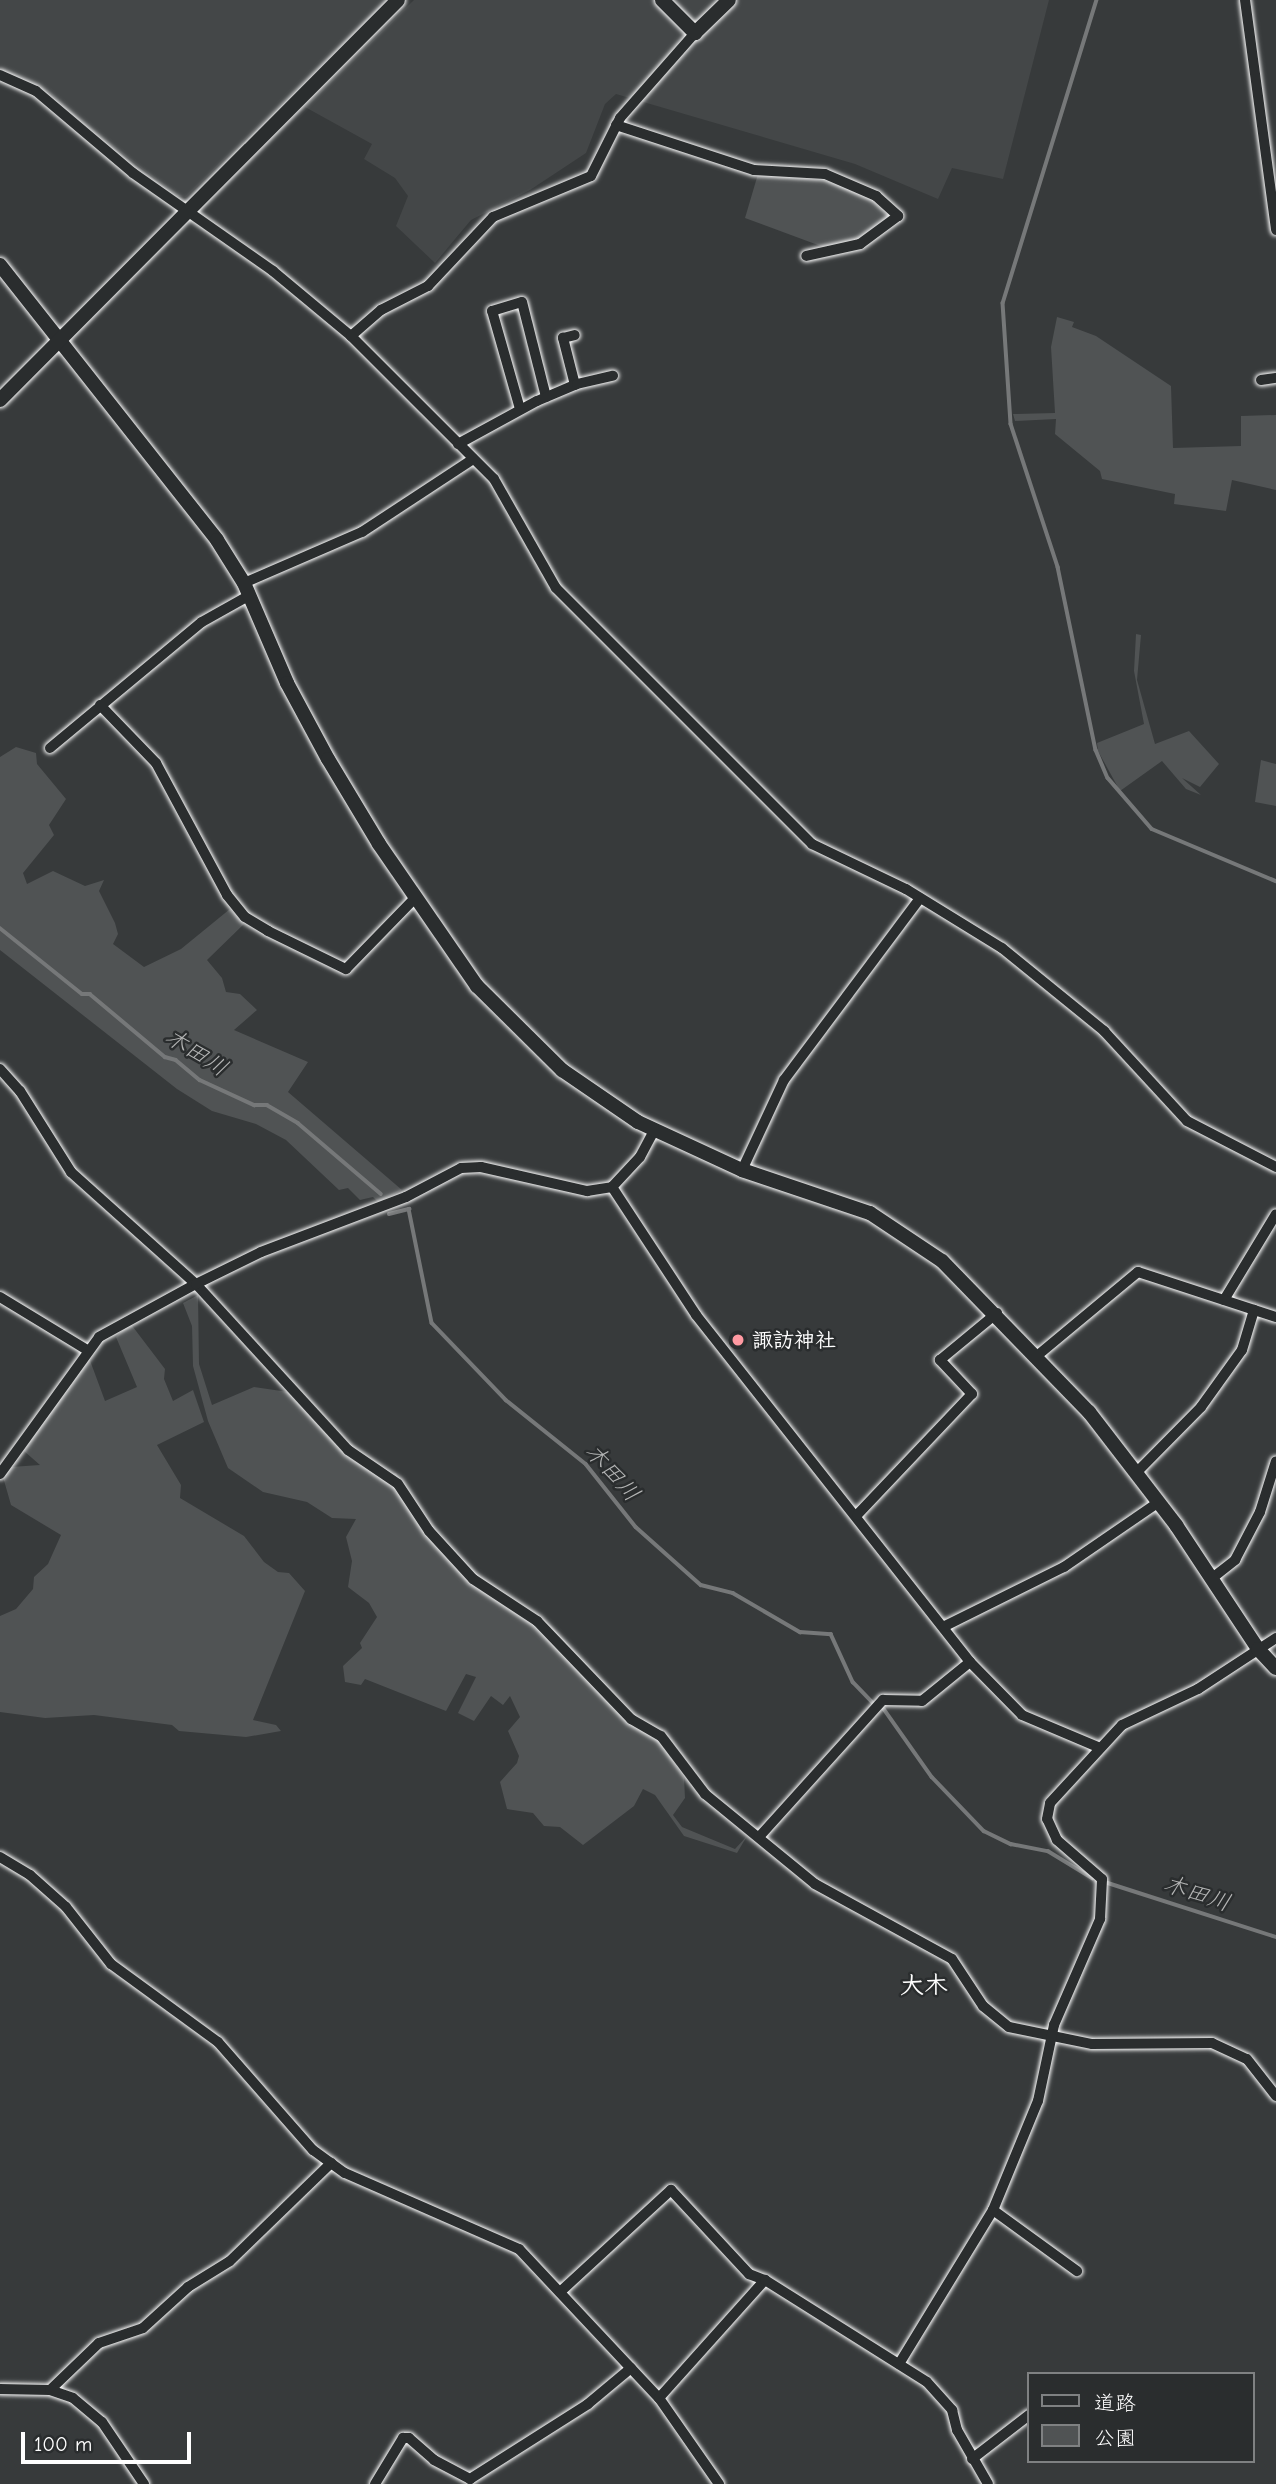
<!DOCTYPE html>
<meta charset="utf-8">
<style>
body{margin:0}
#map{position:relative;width:1276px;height:2484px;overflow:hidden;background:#373a3b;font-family:"Comic Neue","Klee One",sans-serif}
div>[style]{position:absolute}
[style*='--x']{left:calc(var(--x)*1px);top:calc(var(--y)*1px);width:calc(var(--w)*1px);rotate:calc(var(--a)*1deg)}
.built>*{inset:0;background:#444748}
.green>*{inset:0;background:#505354}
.stream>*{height:3.5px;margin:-1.75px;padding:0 1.75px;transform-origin:1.75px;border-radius:1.75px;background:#767879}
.roads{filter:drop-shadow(0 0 2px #fff) drop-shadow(0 0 2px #fff)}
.minor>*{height:10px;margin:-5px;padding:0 5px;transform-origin:5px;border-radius:5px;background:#2a2d2e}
.tertiary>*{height:14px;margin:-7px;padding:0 7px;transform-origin:7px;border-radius:7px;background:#2a2d2e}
.dots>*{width:19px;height:19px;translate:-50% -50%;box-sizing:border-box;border:4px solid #2a2d2e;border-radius:50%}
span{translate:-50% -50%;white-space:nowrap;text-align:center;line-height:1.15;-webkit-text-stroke:5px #2a2d2e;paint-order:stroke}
.poi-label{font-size:21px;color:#fff;font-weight:700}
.left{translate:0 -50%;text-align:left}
.water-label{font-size:23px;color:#b4b5b5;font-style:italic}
.quarter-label{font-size:24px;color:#fff;font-weight:700}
.legend{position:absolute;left:1027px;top:2372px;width:228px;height:91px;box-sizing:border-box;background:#2a2d2e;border:2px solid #7f8182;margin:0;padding:9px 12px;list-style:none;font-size:21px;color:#fff}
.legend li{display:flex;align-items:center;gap:14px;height:35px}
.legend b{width:35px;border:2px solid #7f8182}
.scale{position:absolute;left:21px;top:2432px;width:170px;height:32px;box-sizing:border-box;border:4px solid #fff;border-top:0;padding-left:9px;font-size:21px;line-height:24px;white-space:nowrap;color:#fff;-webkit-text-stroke:5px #2a2d2e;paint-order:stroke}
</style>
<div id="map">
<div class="built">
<i style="clip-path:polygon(0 0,388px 0,186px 197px,178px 196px,76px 118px,49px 92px,0 70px)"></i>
<i style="clip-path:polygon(414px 0,1049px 0,1003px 179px,952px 168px,938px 199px,855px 164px,616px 94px,605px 104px,586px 153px,530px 190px,471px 220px,435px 263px,396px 226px,408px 196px,395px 178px,364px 159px,372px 144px,305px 107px)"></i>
</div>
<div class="green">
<i style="clip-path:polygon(758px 174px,826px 181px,852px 190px,871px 199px,889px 217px,857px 241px,826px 248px,745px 218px)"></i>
<i style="clip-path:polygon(1057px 317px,1074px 322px,1072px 327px,1096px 336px,1171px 386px,1173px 448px,1241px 446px,1241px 416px,1276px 415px,1276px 490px,1232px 480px,1226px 511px,1174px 504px,1175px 494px,1102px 479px,1100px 471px,1055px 434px,1056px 419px,1015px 421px,1013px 414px,1055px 413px,1051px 347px)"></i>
<i style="clip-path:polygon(1136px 634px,1141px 635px,1137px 680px,1155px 744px,1189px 731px,1219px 764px,1200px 787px,1182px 778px,1201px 795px,1186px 789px,1162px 761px,1120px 791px,1098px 751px,1097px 743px,1144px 724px,1134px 671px)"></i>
<i style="clip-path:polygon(16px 747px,36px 753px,37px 764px,66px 799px,49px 825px,54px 835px,23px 873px,27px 884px,53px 871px,85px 886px,104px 880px,99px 891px,115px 923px,118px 934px,113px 944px,144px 967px,181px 949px,230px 909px,244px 924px,207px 960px,222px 978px,226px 992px,240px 994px,257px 1010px,234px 1030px,308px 1062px,288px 1092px,402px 1190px,378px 1202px,373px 1197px,360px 1200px,348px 1188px,339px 1190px,286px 1140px,256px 1124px,212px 1111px,177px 1089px,0 950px,0 757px)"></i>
<i style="clip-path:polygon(1261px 760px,1276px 764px,1276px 806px,1255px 802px)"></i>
<i style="clip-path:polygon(198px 1295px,199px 1364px,212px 1405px,254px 1387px,288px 1392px,351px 1459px,381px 1476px,396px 1473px,435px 1530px,476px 1573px,551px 1626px,605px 1684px,616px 1707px,657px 1738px,684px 1778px,685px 1798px,673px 1815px,682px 1827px,735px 1849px,747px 1836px,737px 1853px,684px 1836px,655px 1795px,643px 1789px,634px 1806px,583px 1845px,560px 1827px,544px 1826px,533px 1813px,507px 1809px,500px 1782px,517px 1763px,519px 1756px,508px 1731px,520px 1717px,510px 1696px,503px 1705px,491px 1696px,474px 1721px,458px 1713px,476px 1677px,466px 1674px,446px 1711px,365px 1679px,361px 1685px,345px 1682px,343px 1666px,362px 1648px,360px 1643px,377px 1617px,369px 1603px,348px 1587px,352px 1561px,346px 1537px,356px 1519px,332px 1518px,307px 1502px,263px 1492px,228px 1468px,208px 1421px,193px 1366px,192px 1326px,183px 1303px)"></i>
<i style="clip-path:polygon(130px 1323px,165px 1369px,164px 1379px,173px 1401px,193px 1390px,204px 1422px,157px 1445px,181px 1485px,180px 1498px,244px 1536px,264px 1562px,278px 1572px,289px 1573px,305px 1591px,253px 1720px,276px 1725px,281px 1731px,246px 1737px,179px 1731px,172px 1725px,94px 1715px,45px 1718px,0 1712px,0 1616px,16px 1609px,33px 1589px,34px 1577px,48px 1564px,61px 1535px,11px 1505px,3px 1477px,11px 1467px,40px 1465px,24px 1451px,88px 1355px,105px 1401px,137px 1387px,116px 1337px)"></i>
</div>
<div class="stream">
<i style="--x:1097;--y:0;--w:317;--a:107.2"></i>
<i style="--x:1003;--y:303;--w:121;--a:86.2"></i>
<i style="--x:1011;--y:424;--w:151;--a:71.8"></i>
<i style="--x:1058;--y:567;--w:187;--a:78.3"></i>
<i style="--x:1096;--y:750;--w:30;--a:67"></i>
<i style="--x:1108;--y:778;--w:67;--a:49.2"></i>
<i style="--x:1152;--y:829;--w:134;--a:22.8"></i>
<i style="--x:0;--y:928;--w:105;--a:38.8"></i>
<i style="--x:82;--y:994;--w:8;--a:0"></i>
<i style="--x:90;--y:994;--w:98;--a:40"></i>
<i style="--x:165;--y:1057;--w:11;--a:15"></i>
<i style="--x:176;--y:1060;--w:31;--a:40"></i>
<i style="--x:200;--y:1080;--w:60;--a:24.8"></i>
<i style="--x:254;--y:1105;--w:13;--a:0"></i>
<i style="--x:267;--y:1105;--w:36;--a:30"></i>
<i style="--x:298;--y:1123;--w:109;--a:40.5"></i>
<i style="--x:389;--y:1214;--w:21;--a:-14"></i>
<i style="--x:409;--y:1209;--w:116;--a:78.6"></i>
<i style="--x:432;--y:1323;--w:107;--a:46.1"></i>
<i style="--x:506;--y:1400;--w:102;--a:38.7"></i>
<i style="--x:586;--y:1464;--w:80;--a:51.6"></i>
<i style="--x:636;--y:1527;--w:87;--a:41.7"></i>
<i style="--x:701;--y:1585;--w:33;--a:14"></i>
<i style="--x:733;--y:1593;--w:78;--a:30.2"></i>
<i style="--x:800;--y:1632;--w:31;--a:4"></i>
<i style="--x:831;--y:1634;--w:53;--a:65.4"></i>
<i style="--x:853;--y:1682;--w:30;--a:46"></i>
<i style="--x:884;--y:1709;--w:83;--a:54.8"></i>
<i style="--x:932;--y:1777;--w:75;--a:46.1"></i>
<i style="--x:984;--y:1831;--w:30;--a:26"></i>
<i style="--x:1011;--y:1844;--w:38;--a:11"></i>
<i style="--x:1048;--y:1851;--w:52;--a:31.5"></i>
<i style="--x:1108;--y:1883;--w:176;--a:17.8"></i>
</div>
<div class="roads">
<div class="minor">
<i style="--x:1245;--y:0;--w:232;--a:82.3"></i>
<i style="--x:0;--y:75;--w:39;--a:24"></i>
<i style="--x:36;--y:91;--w:127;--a:40.2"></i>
<i style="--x:133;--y:173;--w:171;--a:35"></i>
<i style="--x:273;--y:271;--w:102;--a:39.8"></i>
<i style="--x:351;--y:336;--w:202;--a:45"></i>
<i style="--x:494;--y:479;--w:125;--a:60.4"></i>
<i style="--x:556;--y:588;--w:362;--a:45"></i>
<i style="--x:812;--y:844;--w:104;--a:25.6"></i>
<i style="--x:906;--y:889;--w:113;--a:31.6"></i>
<i style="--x:1002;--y:948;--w:132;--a:39.1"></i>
<i style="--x:1104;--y:1031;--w:122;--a:47.3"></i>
<i style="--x:1187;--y:1121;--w:100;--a:27.3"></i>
<i style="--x:616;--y:125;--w:145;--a:18.1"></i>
<i style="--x:754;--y:170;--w:71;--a:3.2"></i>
<i style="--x:825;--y:174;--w:56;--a:23.3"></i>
<i style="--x:876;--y:196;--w:30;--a:42"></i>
<i style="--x:898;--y:216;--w:47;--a:143.6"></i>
<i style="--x:860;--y:244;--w:55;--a:167.5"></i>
<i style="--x:351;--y:336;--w:40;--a:-41"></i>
<i style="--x:381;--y:310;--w:53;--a:-27.1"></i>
<i style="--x:428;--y:286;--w:95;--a:-46.7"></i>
<i style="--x:493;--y:217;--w:106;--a:-22.7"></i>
<i style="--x:591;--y:176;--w:65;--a:-63.4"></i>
<i style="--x:620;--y:118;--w:113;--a:-48.6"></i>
<i style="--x:1261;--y:380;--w:15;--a:-8"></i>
<i style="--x:575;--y:385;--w:49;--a:-104.3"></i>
<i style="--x:563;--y:338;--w:12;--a:-14"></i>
<i style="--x:520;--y:409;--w:102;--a:-105.9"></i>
<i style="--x:492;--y:311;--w:31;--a:-17"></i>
<i style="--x:522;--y:302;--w:98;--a:75.8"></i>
<i style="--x:458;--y:444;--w:90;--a:-28.6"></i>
<i style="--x:537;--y:401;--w:43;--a:-23"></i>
<i style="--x:577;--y:384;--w:37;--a:-13"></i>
<i style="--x:244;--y:583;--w:129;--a:-23.4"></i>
<i style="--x:362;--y:532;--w:133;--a:-33.3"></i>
<i style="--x:100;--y:705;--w:81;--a:46"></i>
<i style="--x:156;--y:763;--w:150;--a:61.7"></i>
<i style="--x:227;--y:895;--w:28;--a:51"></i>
<i style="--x:245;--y:917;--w:27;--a:31"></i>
<i style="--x:268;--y:931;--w:87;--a:26"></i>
<i style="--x:346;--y:969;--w:99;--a:-45.8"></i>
<i style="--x:50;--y:748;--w:197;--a:-39.7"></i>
<i style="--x:202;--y:622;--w:55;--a:-29.4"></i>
<i style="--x:0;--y:1069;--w:30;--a:48"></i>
<i style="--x:20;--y:1091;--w:96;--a:57.8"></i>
<i style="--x:71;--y:1172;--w:168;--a:41.9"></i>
<i style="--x:196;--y:1284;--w:225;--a:47.5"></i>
<i style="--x:348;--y:1450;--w:60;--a:34.2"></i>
<i style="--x:398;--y:1484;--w:56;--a:56.6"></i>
<i style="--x:429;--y:1531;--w:65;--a:47.5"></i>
<i style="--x:473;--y:1579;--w:77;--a:33.3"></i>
<i style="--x:537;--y:1621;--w:136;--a:46.2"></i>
<i style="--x:631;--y:1719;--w:34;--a:30"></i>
<i style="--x:661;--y:1736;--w:73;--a:52.8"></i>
<i style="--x:705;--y:1794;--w:142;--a:39.3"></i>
<i style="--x:815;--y:1884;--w:156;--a:28.7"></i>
<i style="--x:952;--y:1959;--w:56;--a:56.6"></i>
<i style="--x:983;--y:2006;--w:33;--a:39"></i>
<i style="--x:1009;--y:2027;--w:85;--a:11.6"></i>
<i style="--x:1092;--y:2044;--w:120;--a:-0.5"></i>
<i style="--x:1212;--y:2043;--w:38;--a:25"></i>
<i style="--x:1247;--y:2059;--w:47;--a:51.9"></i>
<i style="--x:742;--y:1170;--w:99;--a:-65"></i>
<i style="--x:784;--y:1080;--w:227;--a:-53.2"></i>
<i style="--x:612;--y:1187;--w:153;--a:56.7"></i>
<i style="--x:696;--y:1315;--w:442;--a:51.7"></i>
<i style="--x:970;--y:1662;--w:74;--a:45.5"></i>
<i style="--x:1022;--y:1715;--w:82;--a:22.8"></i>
<i style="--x:0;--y:1297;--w:102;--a:31.3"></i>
<i style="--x:1224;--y:1300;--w:100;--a:-58.8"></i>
<i style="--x:1038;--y:1355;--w:130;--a:-39.7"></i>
<i style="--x:1138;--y:1272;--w:145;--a:18.1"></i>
<i style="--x:1137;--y:1472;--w:91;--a:-45.4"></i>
<i style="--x:1201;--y:1407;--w:70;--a:-54.3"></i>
<i style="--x:1242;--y:1350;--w:42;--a:-73.3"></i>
<i style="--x:0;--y:1474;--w:169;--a:-54.1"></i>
<i style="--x:99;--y:1337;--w:111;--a:-28.7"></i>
<i style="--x:196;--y:1284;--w:72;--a:-26.2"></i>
<i style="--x:261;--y:1252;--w:155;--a:-20.8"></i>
<i style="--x:406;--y:1197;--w:62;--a:-27.8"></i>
<i style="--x:461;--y:1168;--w:20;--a:-3"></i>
<i style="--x:481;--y:1167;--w:109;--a:12.8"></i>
<i style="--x:587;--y:1191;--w:25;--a:-9"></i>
<i style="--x:612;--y:1187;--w:41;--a:-47"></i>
<i style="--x:640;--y:1157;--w:30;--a:-62"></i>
<i style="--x:857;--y:1515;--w:167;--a:-46.5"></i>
<i style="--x:972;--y:1394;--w:47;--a:-133.3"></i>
<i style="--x:940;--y:1360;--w:74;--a:-39.5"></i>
<i style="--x:1211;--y:1579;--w:31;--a:-38"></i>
<i style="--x:1235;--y:1560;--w:54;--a:-62.5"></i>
<i style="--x:1260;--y:1512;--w:53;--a:-72.6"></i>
<i style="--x:945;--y:1626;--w:133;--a:-26.4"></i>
<i style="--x:1064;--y:1567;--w:115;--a:-34.4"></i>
<i style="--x:759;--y:1837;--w:185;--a:-47.9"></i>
<i style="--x:883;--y:1700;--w:39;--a:1"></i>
<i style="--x:922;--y:1701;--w:62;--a:-39.1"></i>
<i style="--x:0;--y:1857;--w:35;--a:31"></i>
<i style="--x:30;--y:1875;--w:48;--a:41.6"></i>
<i style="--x:66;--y:1907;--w:73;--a:51.7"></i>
<i style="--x:111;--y:1964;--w:132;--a:36.1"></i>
<i style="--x:218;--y:2042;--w:144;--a:48.7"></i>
<i style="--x:313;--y:2150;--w:39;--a:36"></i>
<i style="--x:345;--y:2173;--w:190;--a:23.6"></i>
<i style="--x:519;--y:2249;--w:204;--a:46.8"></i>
<i style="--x:659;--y:2398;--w:105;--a:55.1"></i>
<i style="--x:993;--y:2210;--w:104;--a:36"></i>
<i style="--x:560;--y:2292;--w:151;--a:-42.6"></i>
<i style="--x:671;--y:2190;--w:115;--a:47.1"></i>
<i style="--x:749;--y:2274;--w:17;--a:21"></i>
<i style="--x:899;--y:2364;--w:180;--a:-58.6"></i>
<i style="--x:993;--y:2210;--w:118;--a:-67.6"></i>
<i style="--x:1038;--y:2101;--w:78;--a:-78.1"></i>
<i style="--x:1054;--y:2025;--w:116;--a:-66.5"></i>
<i style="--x:1100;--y:1919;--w:40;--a:-87.1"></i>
<i style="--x:1102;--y:1879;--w:60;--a:-139.1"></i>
<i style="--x:1057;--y:1840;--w:23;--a:-115"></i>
<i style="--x:1047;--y:1819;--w:16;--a:-79"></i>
<i style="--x:1050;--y:1803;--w:106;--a:-47.3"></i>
<i style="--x:1122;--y:1725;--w:84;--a:-25.3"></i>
<i style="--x:1198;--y:1689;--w:93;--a:-33.2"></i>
<i style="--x:0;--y:2389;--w:50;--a:1.1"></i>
<i style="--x:50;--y:2390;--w:24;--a:19"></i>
<i style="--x:73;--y:2398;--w:38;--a:40"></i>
<i style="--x:102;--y:2422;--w:75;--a:55.9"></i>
<i style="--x:50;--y:2390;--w:68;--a:-43.8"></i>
<i style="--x:99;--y:2343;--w:46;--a:-18.8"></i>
<i style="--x:143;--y:2328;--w:61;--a:-42.3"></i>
<i style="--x:188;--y:2287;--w:49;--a:-31.8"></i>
<i style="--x:230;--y:2261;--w:141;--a:-44.1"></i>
<i style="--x:659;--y:2398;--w:159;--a:-48.1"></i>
<i style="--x:765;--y:2280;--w:191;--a:32.2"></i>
<i style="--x:927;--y:2382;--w:38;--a:48"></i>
<i style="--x:952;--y:2410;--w:21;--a:76"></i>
<i style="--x:957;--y:2430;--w:62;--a:60.1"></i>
<i style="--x:972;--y:2459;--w:72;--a:-37.7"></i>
<i style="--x:375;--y:2484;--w:54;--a:-58.7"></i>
<i style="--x:403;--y:2438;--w:6;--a:0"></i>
<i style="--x:409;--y:2438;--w:33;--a:41"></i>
<i style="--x:434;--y:2460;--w:41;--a:27.8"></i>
<i style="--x:470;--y:2479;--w:140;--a:-32.4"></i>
<i style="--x:588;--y:2404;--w:56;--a:-39.9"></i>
</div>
<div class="tertiary">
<i style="--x:662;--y:0;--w:47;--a:45"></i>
<i style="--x:695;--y:33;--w:47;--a:-44.1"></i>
<i style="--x:0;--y:265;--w:350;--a:51.7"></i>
<i style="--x:217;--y:540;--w:51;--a:57.9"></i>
<i style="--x:244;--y:583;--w:109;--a:66.7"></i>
<i style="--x:287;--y:683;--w:86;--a:61.7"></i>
<i style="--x:328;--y:759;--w:99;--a:59"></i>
<i style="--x:379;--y:844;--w:173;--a:55.4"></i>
<i style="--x:477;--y:986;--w:120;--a:44.7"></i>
<i style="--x:562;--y:1070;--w:92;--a:34.4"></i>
<i style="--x:638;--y:1122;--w:115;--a:24.8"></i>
<i style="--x:742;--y:1170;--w:135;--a:18.6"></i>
<i style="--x:870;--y:1213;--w:87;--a:33.7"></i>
<i style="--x:942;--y:1261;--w:211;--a:45.8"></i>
<i style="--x:1089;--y:1412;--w:143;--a:52.4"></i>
<i style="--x:1176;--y:1525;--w:149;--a:56.5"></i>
<i style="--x:1258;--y:1649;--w:26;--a:47"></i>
<i style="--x:0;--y:400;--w:564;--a:-45.14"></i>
</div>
</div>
<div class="dots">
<i style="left:738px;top:1340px;background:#ff9aa2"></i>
</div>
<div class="poi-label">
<span class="left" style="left:752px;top:1340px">諏訪神社</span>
</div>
<div class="water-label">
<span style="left:196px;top:1053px;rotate:32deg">木田川</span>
<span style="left:612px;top:1473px;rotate:48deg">木田川</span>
<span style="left:1197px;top:1894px;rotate:18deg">木田川</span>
</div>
<div class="quarter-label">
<span style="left:924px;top:1986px">大木</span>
</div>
<ul class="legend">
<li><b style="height:9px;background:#2a2d2e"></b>道路</li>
<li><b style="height:19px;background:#505354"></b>公園</li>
</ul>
<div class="scale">100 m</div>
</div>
